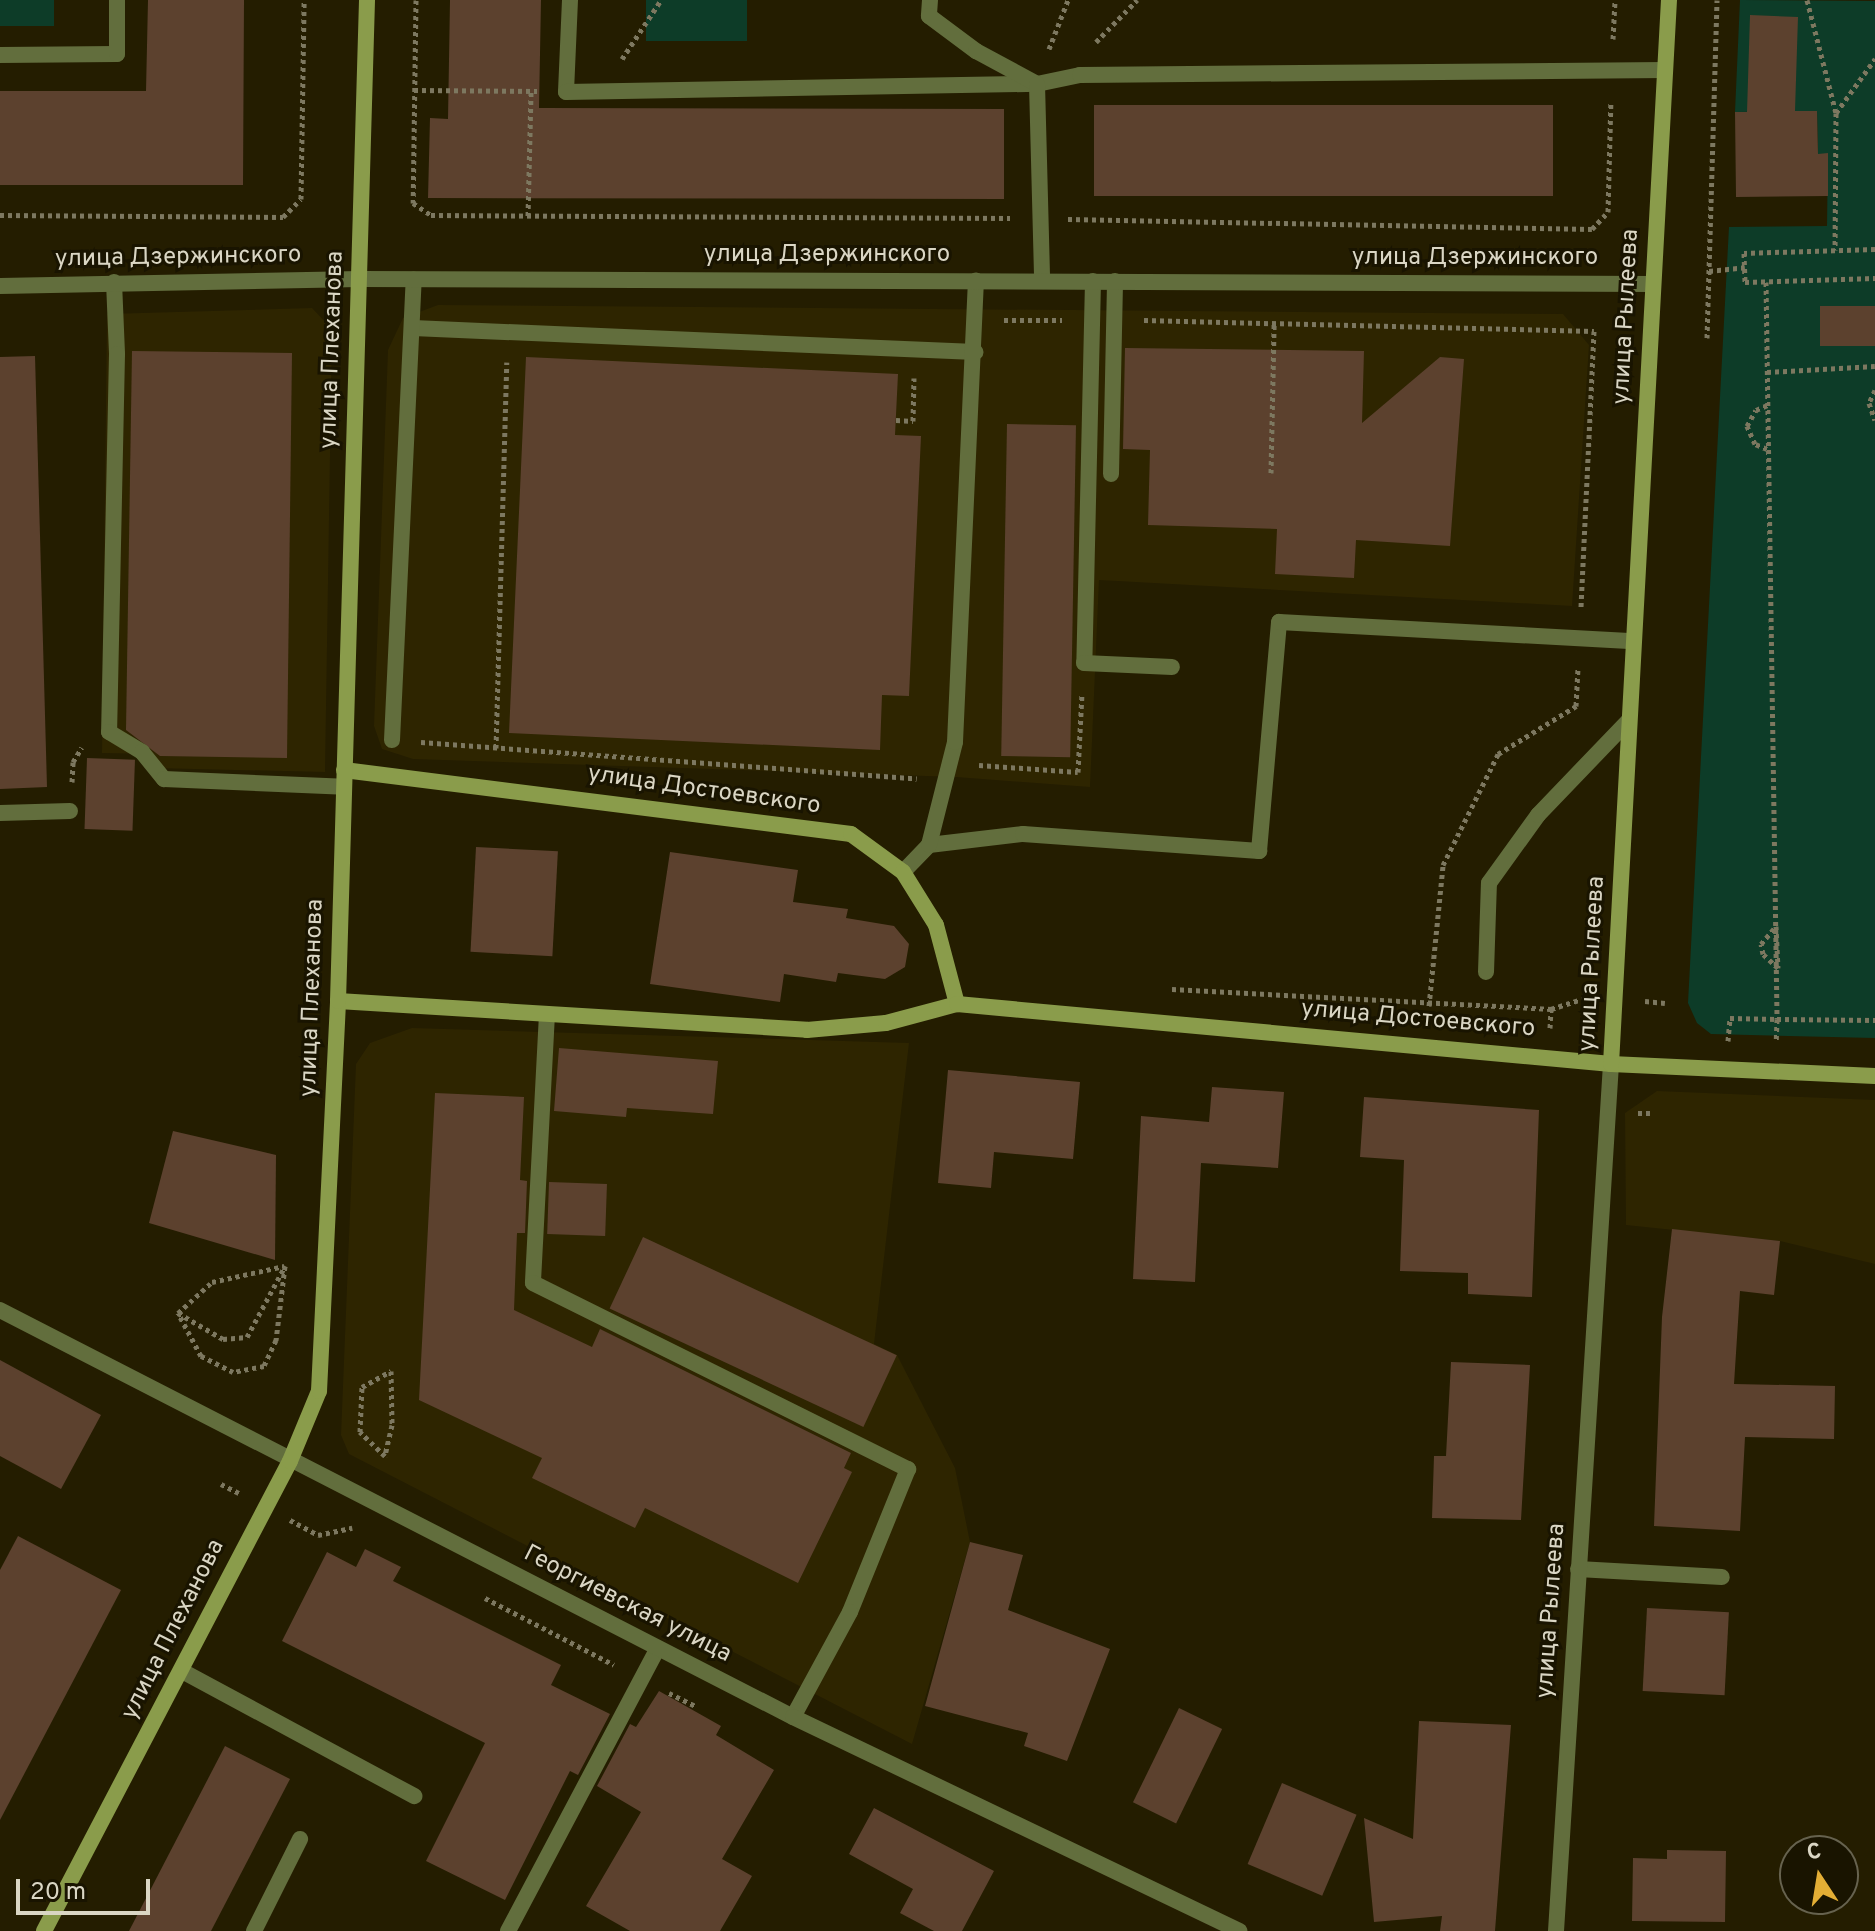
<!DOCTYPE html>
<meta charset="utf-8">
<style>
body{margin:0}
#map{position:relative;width:1875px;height:1931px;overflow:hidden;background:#241d00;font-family:Overpass,sans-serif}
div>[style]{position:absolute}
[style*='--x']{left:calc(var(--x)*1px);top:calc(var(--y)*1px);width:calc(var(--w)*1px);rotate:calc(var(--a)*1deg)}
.built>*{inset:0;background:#2e2500}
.green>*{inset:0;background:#0d3c28;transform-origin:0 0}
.building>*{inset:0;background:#5c412e;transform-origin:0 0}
.path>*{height:5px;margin-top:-2.5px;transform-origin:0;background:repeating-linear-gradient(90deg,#7d7860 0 4px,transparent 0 8px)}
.lane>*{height:16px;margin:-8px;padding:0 8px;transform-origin:8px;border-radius:8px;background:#626e3d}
.street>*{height:16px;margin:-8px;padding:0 8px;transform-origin:8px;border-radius:8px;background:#626e3d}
.secondary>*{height:16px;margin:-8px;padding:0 8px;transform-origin:8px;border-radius:8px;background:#8a9c4b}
span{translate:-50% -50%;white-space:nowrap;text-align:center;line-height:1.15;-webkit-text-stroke:6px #191400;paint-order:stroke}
.street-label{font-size:24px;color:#dad6c4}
.north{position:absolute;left:1779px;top:1835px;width:80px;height:80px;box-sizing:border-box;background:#191400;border:2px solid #66624e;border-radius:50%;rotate:348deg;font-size:22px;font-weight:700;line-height:32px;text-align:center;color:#dad6c4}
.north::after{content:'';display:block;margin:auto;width:28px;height:36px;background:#e3ae35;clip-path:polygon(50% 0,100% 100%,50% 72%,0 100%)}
.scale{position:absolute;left:16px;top:1879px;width:134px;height:36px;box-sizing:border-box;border:4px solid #dad6c4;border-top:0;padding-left:10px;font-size:24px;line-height:28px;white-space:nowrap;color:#dad6c4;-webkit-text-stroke:6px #191400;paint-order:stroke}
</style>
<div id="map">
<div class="built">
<i style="clip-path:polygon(438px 305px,1563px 314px,1589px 345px,1572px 606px,1099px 580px,1090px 787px,956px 777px,413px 759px,382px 749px,374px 726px,388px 350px,403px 318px)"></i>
<i style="clip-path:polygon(312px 308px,332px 329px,325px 772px,153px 768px,154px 754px,102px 753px,107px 314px)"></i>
<i style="clip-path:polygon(412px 1028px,909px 1043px,874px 1344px,897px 1355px,955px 1468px,970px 1542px,912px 1744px,349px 1454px,341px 1435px,356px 1064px,370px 1043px)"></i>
<i style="clip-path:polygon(1657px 1091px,1875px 1100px,1875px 1264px,1780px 1241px,1626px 1225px,1625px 1113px)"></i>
</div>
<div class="green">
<i style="left:0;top:0;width:54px;height:26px"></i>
<i style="left:646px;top:0;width:101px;height:41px"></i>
<i style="clip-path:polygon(1740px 0,1875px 1px,1875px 1038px,1711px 1034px,1697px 1023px,1688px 1003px,1729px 227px,1827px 226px,1828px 154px,1818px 154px,1817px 111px,1735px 112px)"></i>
</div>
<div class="building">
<i style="clip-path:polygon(148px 0,244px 0,243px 185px,0 185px,0 91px,146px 91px)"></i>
<i style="clip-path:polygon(450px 0,541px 0,539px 108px,1004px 109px,1004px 199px,428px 198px,430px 118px,448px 119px)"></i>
<i style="clip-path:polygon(1750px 15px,1798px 17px,1795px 111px,1817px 111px,1818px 154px,1828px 153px,1828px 196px,1736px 197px,1735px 112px,1747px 112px)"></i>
<i style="left:1094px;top:105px;width:459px;height:91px"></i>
<i style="left:1875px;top:306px;width:40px;height:55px;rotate:90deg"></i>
<i style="clip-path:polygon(1125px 348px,1364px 351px,1362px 423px,1440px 357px,1464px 359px,1450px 546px,1356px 540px,1354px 578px,1275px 574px,1277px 529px,1148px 525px,1150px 450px,1123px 449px)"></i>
<i style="clip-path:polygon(132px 351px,292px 353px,287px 758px,160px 756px,126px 730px)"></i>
<i style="clip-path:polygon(35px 356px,47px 787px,0 789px,0 357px)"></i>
<i style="clip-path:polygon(526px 357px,898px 374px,895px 435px,921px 436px,909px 696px,882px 695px,880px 750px,509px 733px)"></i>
<i style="left:1007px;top:424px;width:69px;height:332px;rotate:1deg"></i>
<i style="left:87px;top:758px;width:48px;height:71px;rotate:2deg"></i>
<i style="left:476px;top:847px;width:82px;height:105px;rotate:3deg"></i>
<i style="clip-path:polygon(670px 852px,798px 870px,793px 902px,848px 909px,846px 918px,894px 926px,909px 944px,905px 967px,885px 979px,838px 973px,836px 982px,784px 974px,780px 1002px,650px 984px)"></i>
<i style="clip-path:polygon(559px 1048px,718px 1061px,713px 1114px,627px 1108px,626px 1117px,554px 1111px)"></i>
<i style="clip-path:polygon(948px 1070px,1080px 1082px,1073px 1159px,994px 1152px,991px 1188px,938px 1183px)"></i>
<i style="clip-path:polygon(1212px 1087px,1284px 1092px,1278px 1168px,1201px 1163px,1195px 1282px,1133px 1279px,1141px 1116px,1209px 1122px)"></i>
<i style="clip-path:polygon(435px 1093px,524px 1097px,520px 1180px,527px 1181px,525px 1233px,517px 1233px,514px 1310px,592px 1347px,600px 1329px,851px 1453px,844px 1468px,852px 1472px,798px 1583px,645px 1508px,635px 1528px,532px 1478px,542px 1458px,419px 1400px)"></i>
<i style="clip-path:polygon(1364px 1097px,1539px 1110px,1532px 1297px,1468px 1294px,1468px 1273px,1400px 1271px,1404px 1160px,1360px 1157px)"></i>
<i style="clip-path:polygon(173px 1131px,276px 1155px,275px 1260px,149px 1223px)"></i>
<i style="left:549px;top:1182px;width:58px;height:52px;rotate:2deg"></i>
<i style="clip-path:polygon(1672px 1229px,1780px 1241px,1774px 1295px,1740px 1291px,1734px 1384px,1835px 1386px,1834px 1439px,1745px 1437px,1740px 1531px,1654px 1526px,1662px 1317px)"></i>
<i style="left:643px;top:1237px;width:280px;height:79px;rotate:25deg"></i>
<i style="clip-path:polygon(0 1360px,101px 1415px,61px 1489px,0 1456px)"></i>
<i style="clip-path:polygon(1451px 1362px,1530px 1365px,1521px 1520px,1432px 1518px,1434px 1456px,1446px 1456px)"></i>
<i style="clip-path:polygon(18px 1536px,121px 1590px,0 1820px,0 1570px)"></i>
<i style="clip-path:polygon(970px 1542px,1023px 1555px,1008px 1610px,1110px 1649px,1067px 1761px,1024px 1746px,1028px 1733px,925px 1706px)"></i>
<i style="clip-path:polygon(365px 1549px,401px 1567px,393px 1581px,561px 1665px,551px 1685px,610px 1714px,578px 1775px,570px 1771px,505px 1900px,426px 1861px,485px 1743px,282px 1641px,327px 1552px,356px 1567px)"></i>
<i style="left:1647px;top:1608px;width:82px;height:83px;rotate:3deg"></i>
<i style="clip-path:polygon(659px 1691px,721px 1726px,716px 1735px,774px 1770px,722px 1859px,752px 1876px,720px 1931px,630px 1931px,586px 1906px,641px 1812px,597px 1786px,630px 1724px,636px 1727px)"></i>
<i style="left:1179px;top:1708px;width:48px;height:105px;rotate:26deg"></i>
<i style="clip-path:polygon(1419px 1721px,1511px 1725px,1495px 1931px,1440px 1931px,1442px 1916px,1374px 1922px,1364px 1818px,1413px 1839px)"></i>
<i style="clip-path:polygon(225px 1746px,290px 1779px,211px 1931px,129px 1931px)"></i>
<i style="left:1282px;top:1783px;width:81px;height:88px;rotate:23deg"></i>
<i style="clip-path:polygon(874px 1808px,994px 1871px,962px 1931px,934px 1931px,900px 1913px,913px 1889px,849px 1854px)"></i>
<i style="clip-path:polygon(1667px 1850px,1726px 1851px,1725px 1922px,1632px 1921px,1633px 1858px,1667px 1859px)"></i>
</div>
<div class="path">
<i style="--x:416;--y:0;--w:203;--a:90.8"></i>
<i style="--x:413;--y:203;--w:22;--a:34"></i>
<i style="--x:431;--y:215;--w:579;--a:0.3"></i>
<i style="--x:1807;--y:0;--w:117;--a:75.6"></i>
<i style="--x:1836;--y:113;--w:137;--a:90.4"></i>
<i style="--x:1613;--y:39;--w:39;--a:-87"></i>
<i style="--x:1096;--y:42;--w:59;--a:-45.7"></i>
<i style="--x:1049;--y:49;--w:53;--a:-68.8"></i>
<i style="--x:622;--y:59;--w:71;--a:-56.5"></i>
<i style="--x:414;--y:90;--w:123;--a:0.5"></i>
<i style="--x:1836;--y:113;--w:67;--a:-54.2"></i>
<i style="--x:0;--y:215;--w:283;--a:0.4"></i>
<i style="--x:283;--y:217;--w:25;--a:-45"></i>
<i style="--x:301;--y:199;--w:199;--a:-89.1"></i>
<i style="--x:528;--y:216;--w:125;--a:-88.6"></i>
<i style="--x:1068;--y:219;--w:524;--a:1.09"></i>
<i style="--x:1592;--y:229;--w:23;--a:-47"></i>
<i style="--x:1608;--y:212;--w:111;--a:-88.5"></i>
<i style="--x:1875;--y:249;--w:131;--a:178.3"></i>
<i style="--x:1744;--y:253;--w:29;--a:88"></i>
<i style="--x:1745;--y:282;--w:130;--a:-1.8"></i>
<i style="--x:1709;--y:271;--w:36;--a:-6"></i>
<i style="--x:1766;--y:282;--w:737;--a:89.14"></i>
<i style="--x:1777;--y:1019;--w:98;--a:0.6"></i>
<i style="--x:1004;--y:320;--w:58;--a:0"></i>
<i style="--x:1144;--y:320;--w:450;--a:1.4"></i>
<i style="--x:1594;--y:331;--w:279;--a:92.7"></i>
<i style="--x:1707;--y:338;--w:338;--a:-88.3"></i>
<i style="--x:1767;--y:372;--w:108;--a:-3.2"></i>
<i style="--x:1875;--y:390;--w:14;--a:115"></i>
<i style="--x:1869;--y:403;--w:18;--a:71"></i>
<i style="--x:896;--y:420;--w:17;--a:3"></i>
<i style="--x:913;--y:421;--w:43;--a:-88.7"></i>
<i style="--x:1767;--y:449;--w:13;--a:-157"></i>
<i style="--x:1755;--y:444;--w:20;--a:-114"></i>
<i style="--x:1747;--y:426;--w:18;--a:-61"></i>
<i style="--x:1756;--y:410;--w:13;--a:-23"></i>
<i style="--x:1271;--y:473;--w:149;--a:-88.8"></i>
<i style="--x:421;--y:742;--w:497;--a:4.2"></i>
<i style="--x:496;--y:748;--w:386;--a:-88.4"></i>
<i style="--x:979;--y:765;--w:99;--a:4"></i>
<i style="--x:1078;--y:772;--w:79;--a:-87.1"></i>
<i style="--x:72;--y:782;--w:20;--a:-87"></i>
<i style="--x:73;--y:762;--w:17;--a:-59"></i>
<i style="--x:1776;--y:926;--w:42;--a:87.3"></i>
<i style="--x:1778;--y:968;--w:21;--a:-137"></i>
<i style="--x:1763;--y:954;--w:10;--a:-101"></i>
<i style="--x:1761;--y:944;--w:23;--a:-50"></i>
<i style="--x:1172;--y:989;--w:380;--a:3"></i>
<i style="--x:1551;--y:1009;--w:38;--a:-18"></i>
<i style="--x:1645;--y:1001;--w:20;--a:6"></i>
<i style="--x:1429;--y:1006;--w:142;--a:-84.3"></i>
<i style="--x:1443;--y:865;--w:124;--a:-63.6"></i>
<i style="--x:1498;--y:754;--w:92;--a:-31.6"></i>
<i style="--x:1576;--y:706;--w:38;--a:-87"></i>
<i style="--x:1550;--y:1028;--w:19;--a:-87"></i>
<i style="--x:1728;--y:1041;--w:23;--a:-85"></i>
<i style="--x:1730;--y:1018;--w:47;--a:1.2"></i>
<i style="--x:1777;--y:1019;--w:23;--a:92"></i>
<i style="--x:1638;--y:1113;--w:13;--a:0"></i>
<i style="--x:285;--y:1266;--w:75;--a:96.9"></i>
<i style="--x:276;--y:1340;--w:29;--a:115"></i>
<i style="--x:264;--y:1366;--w:32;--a:169"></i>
<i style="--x:233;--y:1372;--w:36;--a:-153"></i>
<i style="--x:201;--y:1356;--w:49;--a:-118.1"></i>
<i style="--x:178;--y:1313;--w:52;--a:30"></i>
<i style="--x:223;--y:1339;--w:24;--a:-5"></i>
<i style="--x:247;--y:1337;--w:81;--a:-61.8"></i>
<i style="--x:178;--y:1313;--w:46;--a:-42.4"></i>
<i style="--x:212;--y:1282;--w:74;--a:-12.5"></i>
<i style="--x:391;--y:1371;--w:54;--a:88.9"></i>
<i style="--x:392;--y:1425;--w:32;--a:103"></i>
<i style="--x:385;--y:1456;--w:35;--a:-136"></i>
<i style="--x:360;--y:1432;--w:45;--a:-87.5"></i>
<i style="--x:362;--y:1387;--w:33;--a:-29"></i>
<i style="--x:221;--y:1484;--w:20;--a:27"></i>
<i style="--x:290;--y:1520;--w:32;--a:28"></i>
<i style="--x:318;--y:1535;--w:35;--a:-12"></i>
<i style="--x:485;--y:1598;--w:145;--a:27.4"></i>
<i style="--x:669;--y:1693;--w:30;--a:26"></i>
</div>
<div class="lane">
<i style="--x:570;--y:0;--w:92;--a:92.5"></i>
<i style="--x:566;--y:92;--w:471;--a:-1"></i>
<i style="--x:1037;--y:84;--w:44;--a:-11.8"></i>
<i style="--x:1080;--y:75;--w:585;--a:-0.49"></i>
<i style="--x:930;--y:0;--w:16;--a:94"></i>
<i style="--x:929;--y:16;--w:59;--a:36.7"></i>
<i style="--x:976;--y:51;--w:69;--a:28.4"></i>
<i style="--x:1037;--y:84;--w:197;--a:88.5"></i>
<i style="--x:0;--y:55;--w:117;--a:-0.5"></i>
<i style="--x:117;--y:54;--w:54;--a:-90"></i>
<i style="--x:1093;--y:281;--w:382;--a:91.3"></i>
<i style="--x:1084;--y:663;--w:88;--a:2.6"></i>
<i style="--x:114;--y:282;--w:72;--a:87.6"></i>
<i style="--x:117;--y:354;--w:378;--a:91.2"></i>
<i style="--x:109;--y:732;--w:39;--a:31"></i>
<i style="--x:142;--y:752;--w:35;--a:51"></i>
<i style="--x:164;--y:779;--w:180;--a:2.5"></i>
<i style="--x:413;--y:328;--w:563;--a:2.45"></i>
<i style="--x:1111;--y:474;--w:193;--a:-88.8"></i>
<i style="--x:392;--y:740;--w:461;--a:-87.3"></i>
<i style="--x:0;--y:813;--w:70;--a:-1.6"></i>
<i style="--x:929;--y:845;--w:95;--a:-6.7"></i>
<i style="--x:1023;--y:834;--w:237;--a:4.1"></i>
<i style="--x:1259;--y:851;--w:230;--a:-85"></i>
<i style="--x:1279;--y:622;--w:355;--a:3.1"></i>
<i style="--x:903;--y:872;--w:37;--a:-46"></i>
<i style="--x:929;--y:845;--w:106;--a:-75.8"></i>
<i style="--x:955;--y:742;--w:462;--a:-87.4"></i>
<i style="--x:1486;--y:972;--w:89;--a:-88.1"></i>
<i style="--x:1489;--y:883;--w:84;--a:-54.2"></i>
<i style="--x:1538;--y:815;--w:130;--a:-46.2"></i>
<i style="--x:547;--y:1014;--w:269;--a:93"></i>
<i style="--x:533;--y:1283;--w:419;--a:26.4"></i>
<i style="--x:908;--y:1469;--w:154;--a:112.1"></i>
<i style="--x:850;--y:1612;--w:119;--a:118.5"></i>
<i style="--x:1578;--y:1569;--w:144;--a:3.2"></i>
<i style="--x:182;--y:1671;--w:264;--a:28.3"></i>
<i style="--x:254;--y:1931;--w:103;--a:-63.4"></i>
<i style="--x:508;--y:1931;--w:320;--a:-62.1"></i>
</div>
<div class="street">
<i style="--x:0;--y:286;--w:360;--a:-1.1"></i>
<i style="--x:360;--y:279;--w:1293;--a:0.22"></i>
<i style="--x:0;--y:1310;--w:891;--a:27.17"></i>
<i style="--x:793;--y:1717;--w:495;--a:25.6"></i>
<i style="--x:1556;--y:1931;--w:869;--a:-86.37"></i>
</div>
<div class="secondary">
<i style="--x:344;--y:770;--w:511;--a:7.19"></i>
<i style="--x:851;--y:834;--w:64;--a:36.2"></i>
<i style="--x:903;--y:872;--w:62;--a:58.1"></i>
<i style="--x:936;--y:925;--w:82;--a:75.1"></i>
<i style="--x:338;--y:1001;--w:470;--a:3.5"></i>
<i style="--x:807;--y:1030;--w:79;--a:-5.1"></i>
<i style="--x:886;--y:1023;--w:73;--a:-15"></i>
<i style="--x:957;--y:1004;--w:657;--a:5.24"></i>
<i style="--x:1611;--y:1064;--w:264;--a:2.6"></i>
<i style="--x:1611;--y:1064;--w:1066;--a:-86.88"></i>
<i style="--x:44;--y:1931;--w:530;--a:-62.37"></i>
<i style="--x:290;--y:1461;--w:76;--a:-67.5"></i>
<i style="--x:319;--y:1391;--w:390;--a:-87.2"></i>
<i style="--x:338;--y:1001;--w:1001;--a:-88.34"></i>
</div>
<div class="street-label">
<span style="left:827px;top:256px">улица Дзержинского</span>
<span style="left:178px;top:258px;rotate:-1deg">улица Дзержинского</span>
<span style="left:1475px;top:259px">улица Дзержинского</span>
<span style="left:1627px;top:317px;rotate:-87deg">улица Рылеева</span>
<span style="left:333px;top:350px;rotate:-88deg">улица Плеханова</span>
<span style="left:704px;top:791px;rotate:8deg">улица Достоевского</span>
<span style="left:1593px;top:964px;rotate:-87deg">улица Рылеева</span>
<span style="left:313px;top:998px;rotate:-88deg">улица Плеханова</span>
<span style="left:1418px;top:1020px;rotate:5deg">улица Достоевского</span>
<span style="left:627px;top:1605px;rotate:27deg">Георгиевская улица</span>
<span style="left:1552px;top:1611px;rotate:-86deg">улица Рылеева</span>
<span style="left:174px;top:1630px;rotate:-63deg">улица Плеханова</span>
</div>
<div class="north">С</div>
<div class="scale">20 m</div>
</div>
